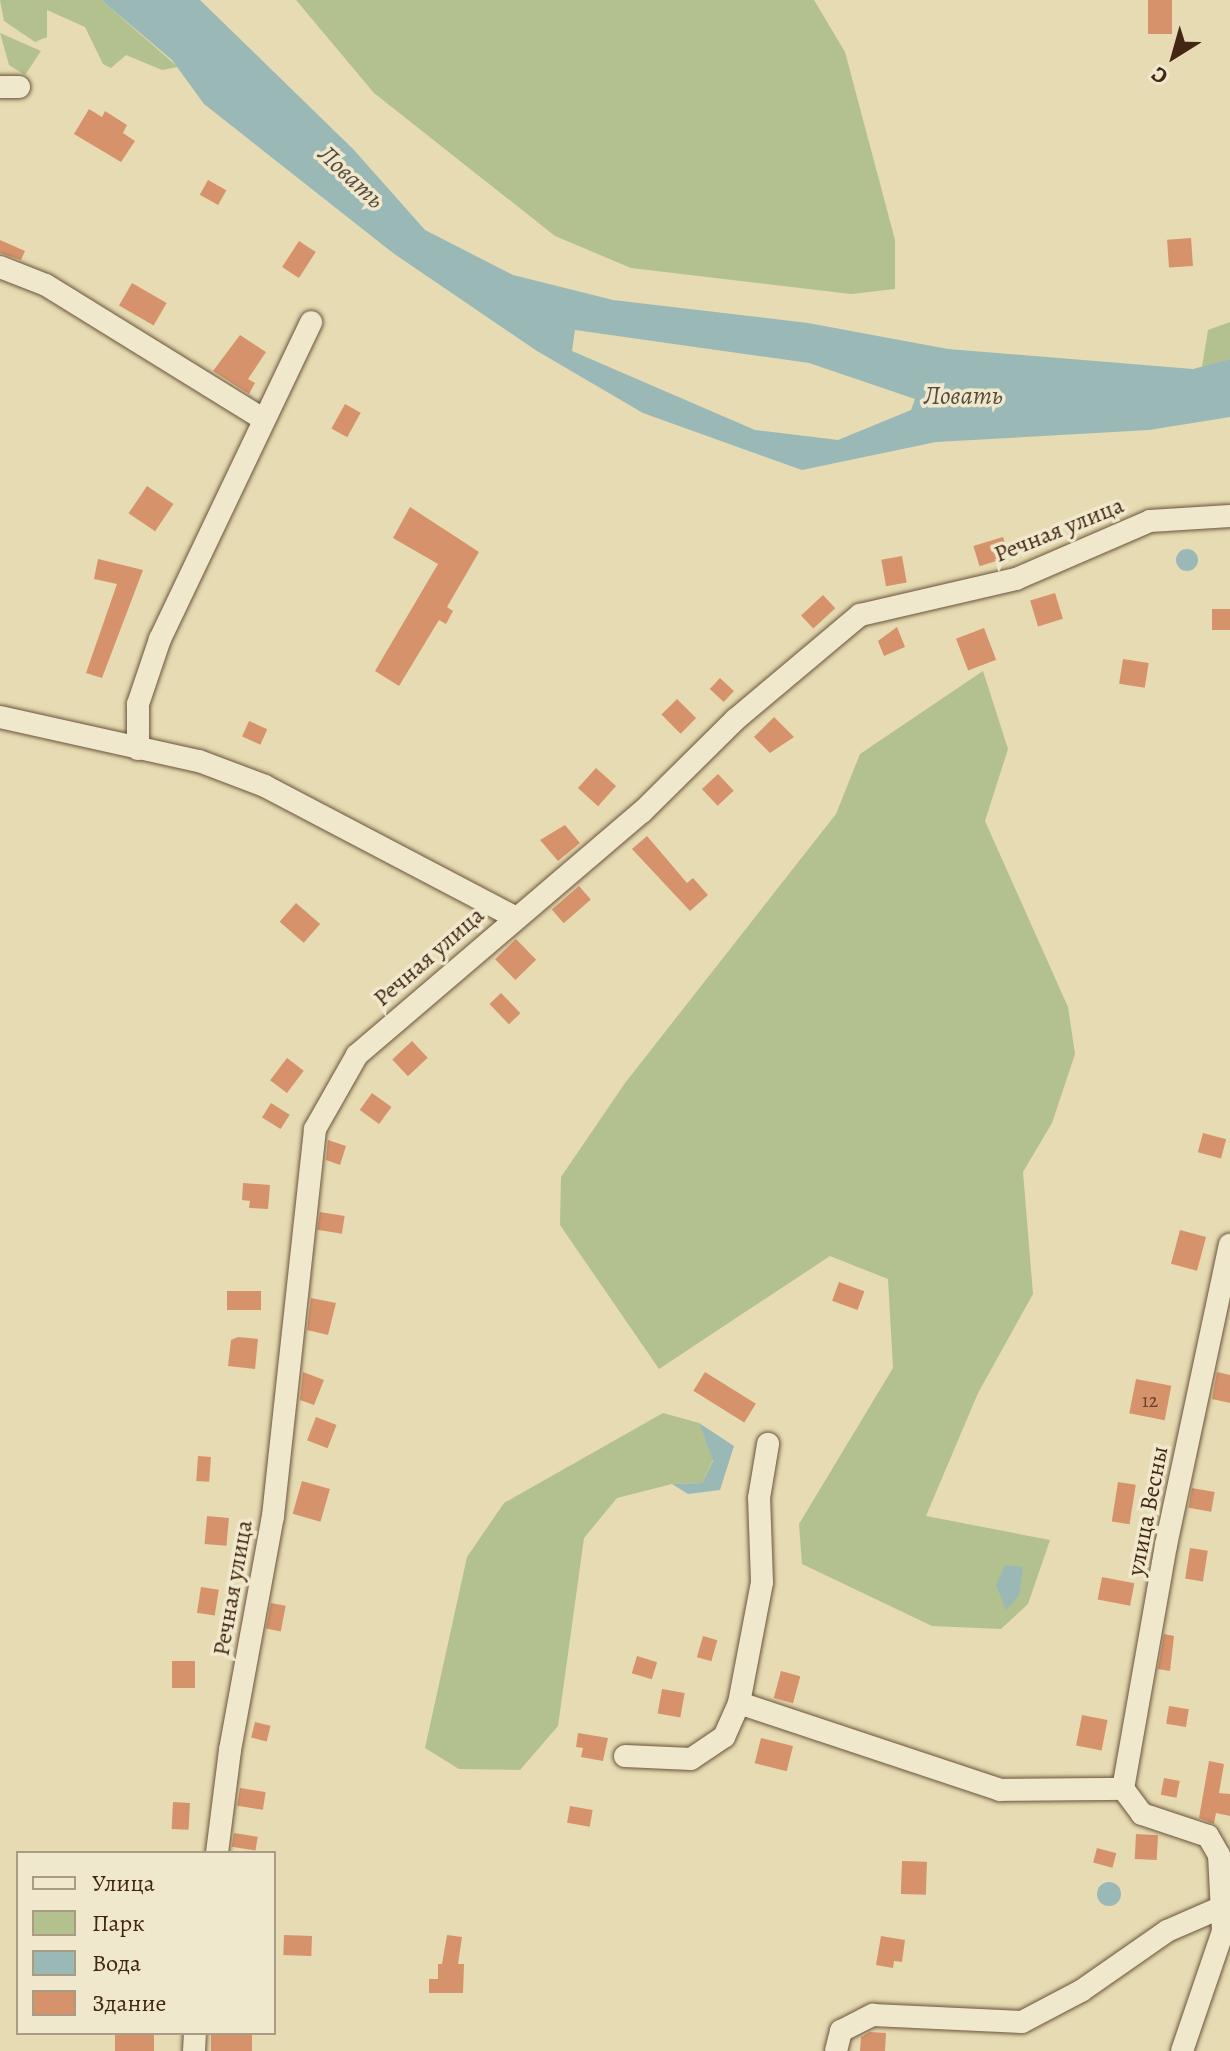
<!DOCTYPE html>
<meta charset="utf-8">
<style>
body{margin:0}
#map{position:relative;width:1230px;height:2051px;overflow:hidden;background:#e6dbb2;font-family:Alegreya,serif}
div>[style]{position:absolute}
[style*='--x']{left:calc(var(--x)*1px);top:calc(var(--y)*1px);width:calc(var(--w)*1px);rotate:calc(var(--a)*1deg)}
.green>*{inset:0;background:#b3c18e}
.water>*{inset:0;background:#9ab9b6}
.round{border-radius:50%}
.building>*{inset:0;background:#d6936b;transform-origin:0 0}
.roads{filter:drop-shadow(0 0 2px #6c543c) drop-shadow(0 0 2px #6c543c)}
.minor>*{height:22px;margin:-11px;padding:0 11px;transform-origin:11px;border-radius:11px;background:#efe8cd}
span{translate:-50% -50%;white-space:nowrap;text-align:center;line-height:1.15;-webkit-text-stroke:7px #efe8cd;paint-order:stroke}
.number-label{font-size:20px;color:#68422a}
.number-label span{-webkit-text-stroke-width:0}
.street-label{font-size:24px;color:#432714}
.water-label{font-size:26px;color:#594c3c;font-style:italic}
.legend{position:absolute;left:16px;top:1851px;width:260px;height:184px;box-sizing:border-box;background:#efe8cd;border:2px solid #aa9b83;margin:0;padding:10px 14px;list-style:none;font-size:24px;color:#432714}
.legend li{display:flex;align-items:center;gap:16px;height:40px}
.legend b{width:40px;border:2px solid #aa9b83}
.north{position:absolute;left:1134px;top:16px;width:80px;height:80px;-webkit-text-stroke:6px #efe8cd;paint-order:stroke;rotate:217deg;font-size:22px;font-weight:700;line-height:32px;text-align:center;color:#432714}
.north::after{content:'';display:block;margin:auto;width:28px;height:36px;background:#432714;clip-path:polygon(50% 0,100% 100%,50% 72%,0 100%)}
</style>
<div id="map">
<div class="green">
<i style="clip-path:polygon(0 0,101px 0,178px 67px,162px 70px,126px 55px,111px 68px,103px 64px,85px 27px,47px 10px,47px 37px,35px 42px,4px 21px)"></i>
<i style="clip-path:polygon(296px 0,814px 0,845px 52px,895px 240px,895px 289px,851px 294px,631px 268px,555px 236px,374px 93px)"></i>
<i style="clip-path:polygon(0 33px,41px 51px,25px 75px,9px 65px)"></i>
<i style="clip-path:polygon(1230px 322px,1230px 359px,1202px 367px,1208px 330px)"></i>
<i style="clip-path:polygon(983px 671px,1008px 749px,985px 821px,1068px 1007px,1075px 1054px,1052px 1123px,1023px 1172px,1033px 1294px,978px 1393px,926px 1516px,1050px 1540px,1028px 1604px,1001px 1629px,932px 1626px,802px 1564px,799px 1524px,893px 1368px,888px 1279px,830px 1256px,659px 1369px,560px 1225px,561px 1177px,625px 1083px,836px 814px,860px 754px)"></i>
<i style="clip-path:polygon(663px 1413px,699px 1423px,713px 1460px,702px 1483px,672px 1484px,617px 1498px,584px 1538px,558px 1726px,520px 1770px,459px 1769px,425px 1748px,467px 1557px,504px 1503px)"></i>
</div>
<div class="water">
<i style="clip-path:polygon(evenodd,101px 0,200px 0,354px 150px,425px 230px,513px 275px,613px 300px,808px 323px,948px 349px,1193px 369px,1230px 359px,1230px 417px,1149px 430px,936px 442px,802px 470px,643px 413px,537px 351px,393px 253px,204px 104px,172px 60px,101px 0,575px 330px,809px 363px,915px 399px,911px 410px,838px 440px,755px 430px,572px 351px,575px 330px)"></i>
<i class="round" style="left:1176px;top:549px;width:22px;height:22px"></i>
<i style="clip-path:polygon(699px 1423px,734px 1446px,720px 1490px,688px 1494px,672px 1484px,702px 1483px,713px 1461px)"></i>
<i style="clip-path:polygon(1005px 1565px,1023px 1567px,1019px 1596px,1006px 1610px,996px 1585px)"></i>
<i class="round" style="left:1097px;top:1882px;width:24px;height:24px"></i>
</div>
<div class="building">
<i style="left:1148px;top:0;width:24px;height:34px"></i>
<i style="clip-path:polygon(89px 109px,102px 117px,105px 111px,127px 125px,123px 133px,135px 141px,121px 162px,74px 134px)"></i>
<i style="left:208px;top:180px;width:21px;height:17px;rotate:29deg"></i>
<i style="left:1191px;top:238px;width:28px;height:24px;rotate:86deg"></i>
<i style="clip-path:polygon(0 240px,25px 251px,21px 260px,0 253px)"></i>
<i style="left:299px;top:241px;width:20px;height:31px;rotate:33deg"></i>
<i style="left:132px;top:283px;width:40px;height:26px;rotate:30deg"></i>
<i style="clip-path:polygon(240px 335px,266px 352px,248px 379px,255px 383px,249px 394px,213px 371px)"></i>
<i style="left:345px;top:404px;width:18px;height:28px;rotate:29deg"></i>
<i style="left:147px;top:486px;width:32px;height:33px;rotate:34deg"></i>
<i style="clip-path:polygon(410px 507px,479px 552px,447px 607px,453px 611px,446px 624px,439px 620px,399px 686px,375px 671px,438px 564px,393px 538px)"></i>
<i style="left:1003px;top:537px;width:21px;height:31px;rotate:73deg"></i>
<i style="left:902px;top:556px;width:27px;height:21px;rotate:80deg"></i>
<i style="clip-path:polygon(98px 559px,143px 570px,102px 678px,86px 673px,117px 584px,94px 579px)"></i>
<i style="left:1055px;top:593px;width:27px;height:26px;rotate:73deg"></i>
<i style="left:823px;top:595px;width:18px;height:30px;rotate:47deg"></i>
<i style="left:1212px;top:609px;width:18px;height:21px"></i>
<i style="clip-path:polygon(897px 627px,905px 647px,884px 656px,878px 641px)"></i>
<i style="left:984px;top:628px;width:34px;height:30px;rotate:69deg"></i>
<i style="left:1123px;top:659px;width:26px;height:25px;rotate:9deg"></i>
<i style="left:720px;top:678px;width:19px;height:15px;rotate:43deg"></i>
<i style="left:677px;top:699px;width:27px;height:22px;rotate:45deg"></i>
<i style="clip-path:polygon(774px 717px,794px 737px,770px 753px,754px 737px)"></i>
<i style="left:249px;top:721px;width:20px;height:17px;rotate:24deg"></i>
<i style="left:596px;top:768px;width:27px;height:27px;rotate:42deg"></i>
<i style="left:718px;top:774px;width:23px;height:22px;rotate:47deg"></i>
<i style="clip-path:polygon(565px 825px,580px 843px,558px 861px,540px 840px)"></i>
<i style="clip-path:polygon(647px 836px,687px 883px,693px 878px,708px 895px,690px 911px,632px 849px)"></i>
<i style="left:579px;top:886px;width:18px;height:36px;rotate:49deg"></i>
<i style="left:296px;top:903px;width:32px;height:25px;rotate:41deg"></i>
<i style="left:516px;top:939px;width:29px;height:29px;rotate:46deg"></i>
<i style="left:501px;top:993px;width:28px;height:16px;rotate:46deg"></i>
<i style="left:412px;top:1041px;width:23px;height:27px;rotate:47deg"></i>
<i style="left:287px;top:1058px;width:21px;height:28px;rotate:37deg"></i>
<i style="left:372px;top:1093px;width:24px;height:21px;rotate:36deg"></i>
<i style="left:271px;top:1103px;width:22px;height:17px;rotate:32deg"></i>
<i style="left:1203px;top:1133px;width:24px;height:20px;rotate:15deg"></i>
<i style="clip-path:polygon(328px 1140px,346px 1146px,340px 1165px,326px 1160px)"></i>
<i style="clip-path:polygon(243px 1183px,270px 1185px,268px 1209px,249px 1208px,250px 1201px,242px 1200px)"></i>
<i style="left:320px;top:1212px;width:25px;height:18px;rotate:9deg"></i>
<i style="left:1180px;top:1230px;width:27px;height:35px;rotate:15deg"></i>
<i style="left:839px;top:1282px;width:27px;height:20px;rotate:20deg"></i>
<i style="left:227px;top:1291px;width:34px;height:19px"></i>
<i style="clip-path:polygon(311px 1298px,336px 1303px,328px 1335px,307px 1330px)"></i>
<i style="clip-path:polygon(238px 1337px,258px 1339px,255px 1369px,228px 1366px,231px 1340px)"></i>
<i style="clip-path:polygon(303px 1372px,324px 1380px,314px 1405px,300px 1400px)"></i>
<i style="left:705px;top:1372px;width:60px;height:22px;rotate:32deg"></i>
<i style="clip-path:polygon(1217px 1372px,1230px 1375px,1230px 1403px,1212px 1399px)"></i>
<i style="left:1136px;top:1379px;width:36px;height:35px;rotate:11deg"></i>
<i style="left:316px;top:1417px;width:22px;height:25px;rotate:21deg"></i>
<i style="left:198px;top:1456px;width:13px;height:25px;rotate:4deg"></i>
<i style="left:302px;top:1481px;width:29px;height:34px;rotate:16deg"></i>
<i style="left:1118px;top:1482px;width:18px;height:40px;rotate:9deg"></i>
<i style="left:1192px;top:1488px;width:23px;height:20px;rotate:10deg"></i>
<i style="left:207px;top:1516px;width:22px;height:28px;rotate:5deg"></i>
<i style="left:1190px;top:1548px;width:18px;height:31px;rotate:9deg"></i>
<i style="left:1102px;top:1577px;width:33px;height:23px;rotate:11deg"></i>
<i style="left:201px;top:1587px;width:18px;height:26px;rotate:9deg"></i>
<i style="left:271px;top:1603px;width:15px;height:26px;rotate:11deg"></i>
<i style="clip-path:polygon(1164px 1634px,1174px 1636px,1170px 1671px,1158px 1669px)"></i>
<i style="left:703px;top:1636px;width:15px;height:22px;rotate:16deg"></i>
<i style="left:637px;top:1656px;width:21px;height:18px;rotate:17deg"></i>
<i style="left:172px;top:1661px;width:23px;height:27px"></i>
<i style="left:781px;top:1671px;width:20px;height:28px;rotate:15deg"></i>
<i style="left:662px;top:1689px;width:23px;height:25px;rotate:10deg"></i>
<i style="left:1169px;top:1706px;width:20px;height:18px;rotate:9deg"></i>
<i style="left:1082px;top:1715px;width:26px;height:31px;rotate:11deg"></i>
<i style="left:255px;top:1722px;width:16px;height:16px;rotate:14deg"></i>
<i style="clip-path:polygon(578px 1733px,608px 1738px,603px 1761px,581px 1757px,583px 1748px,576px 1747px)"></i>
<i style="left:761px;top:1738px;width:33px;height:26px;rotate:14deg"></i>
<i style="clip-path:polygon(1209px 1761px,1224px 1764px,1219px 1793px,1230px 1794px,1230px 1816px,1216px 1813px,1214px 1824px,1199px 1818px)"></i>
<i style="left:1164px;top:1778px;width:16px;height:17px;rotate:11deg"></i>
<i style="left:240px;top:1788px;width:26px;height:18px;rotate:9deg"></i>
<i style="left:173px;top:1802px;width:17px;height:27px;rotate:3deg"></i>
<i style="left:570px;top:1806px;width:23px;height:17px;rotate:10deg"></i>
<i style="left:234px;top:1833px;width:24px;height:14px;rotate:9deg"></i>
<i style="left:1136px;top:1834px;width:22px;height:25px;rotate:3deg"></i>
<i style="left:1097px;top:1848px;width:20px;height:15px;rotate:15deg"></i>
<i style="left:902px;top:1861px;width:25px;height:33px;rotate:2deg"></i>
<i style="left:284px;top:1935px;width:28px;height:20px;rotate:2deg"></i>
<i style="clip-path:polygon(447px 1935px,462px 1937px,458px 1964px,464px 1964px,463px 1993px,429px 1993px,429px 1979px,438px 1979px,438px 1964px,442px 1964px)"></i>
<i style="clip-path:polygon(881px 1936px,905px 1940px,902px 1962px,894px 1961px,893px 1968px,876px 1965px)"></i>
<i style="clip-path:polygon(870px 2032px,886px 2033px,885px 2051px,860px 2051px,861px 2037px)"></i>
<i style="left:115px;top:2033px;width:39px;height:18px"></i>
<i style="left:211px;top:2033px;width:41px;height:18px"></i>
</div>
<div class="roads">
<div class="minor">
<i style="--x:0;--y:87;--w:19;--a:0"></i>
<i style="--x:0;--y:267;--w:49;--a:21.4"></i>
<i style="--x:46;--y:285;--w:255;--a:31.7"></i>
<i style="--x:0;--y:717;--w:204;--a:12.5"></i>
<i style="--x:199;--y:761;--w:71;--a:20.7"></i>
<i style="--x:265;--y:786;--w:281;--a:27.7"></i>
<i style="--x:138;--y:749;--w:45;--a:-90"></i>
<i style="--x:138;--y:704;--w:69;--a:-71.3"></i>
<i style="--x:160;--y:639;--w:351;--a:-64.5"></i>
<i style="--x:739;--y:1703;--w:275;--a:18.4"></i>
<i style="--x:1000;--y:1790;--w:123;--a:-0.5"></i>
<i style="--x:625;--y:1756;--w:66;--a:2.6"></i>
<i style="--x:691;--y:1759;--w:40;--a:-34"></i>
<i style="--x:724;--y:1737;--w:37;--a:-66"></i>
<i style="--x:739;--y:1703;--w:123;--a:-79.2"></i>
<i style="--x:762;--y:1582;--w:84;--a:-92"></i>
<i style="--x:759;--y:1498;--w:55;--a:-80.5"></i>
<i style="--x:217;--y:1853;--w:104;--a:-82.8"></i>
<i style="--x:230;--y:1750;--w:238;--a:-79.6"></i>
<i style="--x:273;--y:1516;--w:389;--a:-83.8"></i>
<i style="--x:315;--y:1129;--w:85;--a:-60.4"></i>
<i style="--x:357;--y:1055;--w:375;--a:-40.5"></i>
<i style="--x:642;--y:812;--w:132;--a:-44.7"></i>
<i style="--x:736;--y:719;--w:162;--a:-40"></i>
<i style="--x:860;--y:615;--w:160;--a:-13"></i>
<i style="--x:1016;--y:579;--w:146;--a:-23.4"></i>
<i style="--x:1150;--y:521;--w:80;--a:-3.6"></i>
<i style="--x:194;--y:2051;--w:18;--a:-87"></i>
<i style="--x:836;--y:2051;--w:21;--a:-76"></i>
<i style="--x:841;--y:2031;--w:36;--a:-27"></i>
<i style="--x:873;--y:2015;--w:149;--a:2.7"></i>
<i style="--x:1022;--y:2022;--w:67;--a:-27.7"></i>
<i style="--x:1081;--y:1991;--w:105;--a:-34.9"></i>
<i style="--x:1167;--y:1931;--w:58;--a:-23.5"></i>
<i style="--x:1182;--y:2051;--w:127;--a:-71.1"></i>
<i style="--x:1223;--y:1931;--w:76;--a:-93"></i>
<i style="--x:1219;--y:1855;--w:22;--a:-120"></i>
<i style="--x:1208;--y:1836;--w:70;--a:-161.6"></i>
<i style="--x:1142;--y:1814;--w:31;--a:-127"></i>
<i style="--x:1123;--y:1789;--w:248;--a:-80"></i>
<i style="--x:1166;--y:1545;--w:307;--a:-78"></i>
</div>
</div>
<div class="number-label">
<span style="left:1150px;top:1400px">12</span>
</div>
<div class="street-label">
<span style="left:1059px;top:530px;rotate:-22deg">Речная улица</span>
<span style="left:429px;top:957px;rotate:-41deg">Речная улица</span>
<span style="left:1148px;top:1511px;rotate:-79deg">улица Весны</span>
<span style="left:233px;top:1588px;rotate:-80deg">Речная улица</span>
</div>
<div class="water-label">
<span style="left:351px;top:177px;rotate:43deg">Ловать</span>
<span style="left:963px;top:396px">Ловать</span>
</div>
<ul class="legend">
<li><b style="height:10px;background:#efe8cd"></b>Улица</li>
<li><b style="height:22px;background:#b3c18e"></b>Парк</li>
<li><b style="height:22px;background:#9ab9b6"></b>Вода</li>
<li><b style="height:22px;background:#d6936b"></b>Здание</li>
</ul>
<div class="north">С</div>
</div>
